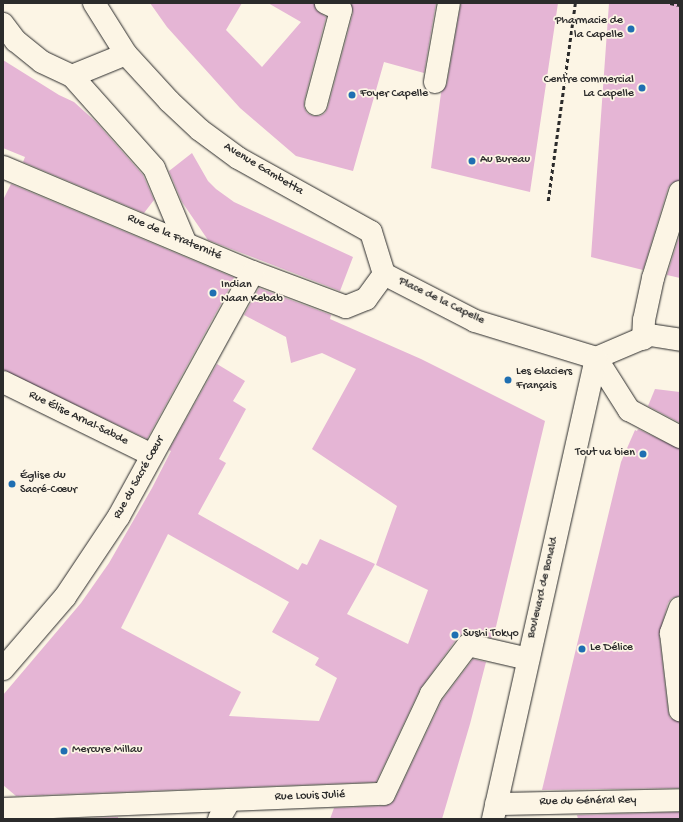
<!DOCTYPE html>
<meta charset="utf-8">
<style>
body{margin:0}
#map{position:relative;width:683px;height:822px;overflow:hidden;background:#fcf5e5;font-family:"Gochi Hand",sans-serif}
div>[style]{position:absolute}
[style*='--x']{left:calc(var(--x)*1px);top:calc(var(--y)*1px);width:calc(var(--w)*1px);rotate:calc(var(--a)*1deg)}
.building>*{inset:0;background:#e5b5d5}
.path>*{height:2.5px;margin-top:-1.25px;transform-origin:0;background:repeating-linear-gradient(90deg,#2b2b2b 0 4px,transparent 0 7px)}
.roads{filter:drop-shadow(0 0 1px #2b2b2b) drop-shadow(0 0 1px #2b2b2b)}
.minor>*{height:22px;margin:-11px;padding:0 11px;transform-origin:11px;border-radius:11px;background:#fcf5e5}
.dots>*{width:11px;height:11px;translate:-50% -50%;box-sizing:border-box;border:2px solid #fcf5e5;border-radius:50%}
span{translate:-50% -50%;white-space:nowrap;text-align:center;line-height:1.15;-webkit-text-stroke:3.5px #fcf5e5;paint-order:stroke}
.poi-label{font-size:12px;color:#2b2b2b}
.right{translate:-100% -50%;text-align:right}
.left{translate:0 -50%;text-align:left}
.street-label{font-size:12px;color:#2b2b2b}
.frame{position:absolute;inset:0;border:4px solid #2b2b2b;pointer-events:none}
</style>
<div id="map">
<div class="building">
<i style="clip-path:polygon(150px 3px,242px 3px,226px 30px,262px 67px,301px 22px,268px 3px,314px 3px,316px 10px,326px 17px,304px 101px,304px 107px,307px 113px,313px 116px,320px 116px,325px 113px,328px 107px,353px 13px,351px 3px,436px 3px,424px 73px,384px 62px,353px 171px,296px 156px,240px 108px,167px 27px)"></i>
<i style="clip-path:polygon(461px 3px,558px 3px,530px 192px,431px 168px,441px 93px,447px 84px)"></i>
<i style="clip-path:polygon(609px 3px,680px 3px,680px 180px,672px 183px,668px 188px,643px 270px,591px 257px)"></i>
<i style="clip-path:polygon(3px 60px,59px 95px,74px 102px,96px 122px,143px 175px,154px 200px,144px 213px,23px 162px,25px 157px,3px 148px)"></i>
<i style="clip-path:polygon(192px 153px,208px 181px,216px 189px,234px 202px,353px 257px,340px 291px,208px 240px,182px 202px,169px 171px)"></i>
<i style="clip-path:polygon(11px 184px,235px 278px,147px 439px,3px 370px,3px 200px)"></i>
<i style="clip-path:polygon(680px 234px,680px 278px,667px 275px)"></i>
<i style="clip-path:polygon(evenodd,259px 288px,331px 315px,330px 319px,421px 359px,545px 421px,494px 635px,492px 638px,471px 633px,464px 633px,458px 637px,420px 689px,376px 782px,16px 796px,3px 785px,3px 695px,81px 603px,109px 563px,152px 488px,171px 451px,169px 450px,217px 364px,245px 381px,233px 401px,246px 409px,219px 459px,226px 463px,198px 514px,298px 570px,302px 563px,307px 565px,320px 539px,375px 564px,347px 614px,408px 644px,428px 590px,376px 565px,397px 506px,312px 449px,356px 369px,322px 353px,291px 363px,286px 337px,244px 315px,259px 288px,168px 534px,289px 602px,272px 632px,319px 658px,315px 665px,337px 678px,319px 721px,229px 716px,241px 692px,121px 628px,168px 534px)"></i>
<i style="clip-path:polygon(655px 389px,680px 392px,680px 423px,648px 406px)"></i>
<i style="clip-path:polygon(638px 429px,680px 449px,680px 596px,672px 598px,668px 603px,659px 634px,668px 711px,670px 718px,680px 722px,680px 788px,542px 790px,621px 462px,635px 430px,637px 431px)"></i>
<i style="clip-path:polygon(473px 659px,486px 662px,470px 724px,442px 819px,330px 819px,334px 808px,384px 806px,391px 804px,395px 799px,442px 700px)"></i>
<i style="clip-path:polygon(680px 812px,680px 819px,578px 819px,577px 815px)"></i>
<i style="clip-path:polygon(118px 817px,118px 819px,67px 819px)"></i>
</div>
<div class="path">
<i style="--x:670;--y:3;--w:10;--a:11"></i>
<i style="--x:548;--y:201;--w:200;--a:-82.2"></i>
</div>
<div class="roads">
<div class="minor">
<i style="--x:94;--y:3;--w:60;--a:57.9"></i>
<i style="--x:126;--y:54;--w:64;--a:47.5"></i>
<i style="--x:169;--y:101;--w:42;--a:43.1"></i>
<i style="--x:200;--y:130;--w:47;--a:36.4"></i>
<i style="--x:238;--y:158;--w:152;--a:29.1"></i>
<i style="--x:371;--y:232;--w:44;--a:72.8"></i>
<i style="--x:3;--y:24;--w:21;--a:53"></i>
<i style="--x:16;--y:41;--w:33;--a:39"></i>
<i style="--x:42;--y:62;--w:33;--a:25"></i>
<i style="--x:72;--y:76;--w:58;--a:-22.2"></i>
<i style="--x:72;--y:76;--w:123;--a:48.3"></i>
<i style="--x:154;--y:168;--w:82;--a:67.2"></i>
<i style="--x:435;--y:82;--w:80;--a:-80"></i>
<i style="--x:316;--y:104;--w:97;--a:-75.1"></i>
<i style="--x:341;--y:10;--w:17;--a:-155"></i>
<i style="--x:3;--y:167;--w:271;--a:22.8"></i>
<i style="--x:253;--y:272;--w:99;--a:20.6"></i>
<i style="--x:346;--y:307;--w:22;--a:-22"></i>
<i style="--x:366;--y:299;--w:31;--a:-54"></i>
<i style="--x:384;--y:274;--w:102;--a:27.3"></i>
<i style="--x:475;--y:321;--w:127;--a:17"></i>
<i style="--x:643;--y:339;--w:19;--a:-87"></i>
<i style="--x:644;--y:320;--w:43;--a:-77.9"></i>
<i style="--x:653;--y:278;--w:90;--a:-72.6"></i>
<i style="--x:596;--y:358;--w:62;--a:57.6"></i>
<i style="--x:629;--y:410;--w:58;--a:27.9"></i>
<i style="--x:596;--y:358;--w:59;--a:-23.1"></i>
<i style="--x:650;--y:335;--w:30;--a:9"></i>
<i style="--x:3;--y:382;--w:166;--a:26.1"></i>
<i style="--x:680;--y:608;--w:27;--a:110"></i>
<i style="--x:671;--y:633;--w:78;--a:83.3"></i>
<i style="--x:3;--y:669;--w:95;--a:-49.3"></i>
<i style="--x:65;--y:597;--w:97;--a:-56.3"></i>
<i style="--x:119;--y:516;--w:278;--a:-61.2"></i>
<i style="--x:496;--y:804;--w:184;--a:-1.2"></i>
<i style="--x:3;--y:809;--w:381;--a:-2.3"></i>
<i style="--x:384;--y:794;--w:110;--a:-64.8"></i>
<i style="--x:431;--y:694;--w:61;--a:-52.9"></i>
<i style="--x:468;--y:645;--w:62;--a:13.1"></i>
<i style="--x:219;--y:819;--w:22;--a:-60"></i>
<i style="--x:493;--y:819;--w:472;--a:-77.4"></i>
</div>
</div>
<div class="dots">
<i style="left:631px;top:29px;background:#1f6fb2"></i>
<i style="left:642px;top:88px;background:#1f6fb2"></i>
<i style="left:352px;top:95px;background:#1f6fb2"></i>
<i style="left:472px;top:161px;background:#1f6fb2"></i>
<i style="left:213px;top:293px;background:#1f6fb2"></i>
<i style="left:508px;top:380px;background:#1f6fb2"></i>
<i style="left:643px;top:454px;background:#1f6fb2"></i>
<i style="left:12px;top:484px;background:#1f6fb2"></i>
<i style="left:455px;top:635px;background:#1f6fb2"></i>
<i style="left:582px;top:649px;background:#1f6fb2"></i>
<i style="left:64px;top:751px;background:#1f6fb2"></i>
</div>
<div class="poi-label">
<span class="right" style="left:623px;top:29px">Pharmacie de<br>la Capelle</span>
<span class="right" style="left:634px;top:88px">Centre commercial<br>La Capelle</span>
<span class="left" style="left:360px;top:95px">Foyer Capelle</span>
<span class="left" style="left:480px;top:161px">Au Bureau</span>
<span class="left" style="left:221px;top:293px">Indian<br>Naan Kebab</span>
<span class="left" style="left:516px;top:380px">Les Glaciers<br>Français</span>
<span class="right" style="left:635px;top:454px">Tout va bien</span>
<span class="left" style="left:20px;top:484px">Église du<br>Sacré-Cœur</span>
<span class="left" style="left:463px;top:635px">Sushi Tokyo</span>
<span class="left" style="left:590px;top:649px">Le Délice</span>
<span class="left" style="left:72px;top:751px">Mercure Millau</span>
</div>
<div class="street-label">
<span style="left:263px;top:170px;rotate:31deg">Avenue Gambetta</span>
<span style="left:174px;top:238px;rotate:23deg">Rue de la Fraternité</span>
<span style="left:441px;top:302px;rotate:26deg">Place de la Capelle</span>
<span style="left:78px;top:419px;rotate:26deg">Rue Élise Arnal-Sabde</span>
<span style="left:140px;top:478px;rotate:-61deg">Rue du Sacré Cœur</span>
<span style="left:544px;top:588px;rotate:-77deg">Boulevard de Bonald</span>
<span style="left:310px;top:797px;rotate:-2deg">Rue Louis Julié</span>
<span style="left:588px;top:802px;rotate:-1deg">Rue du Général Rey</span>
</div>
<div class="frame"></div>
</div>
